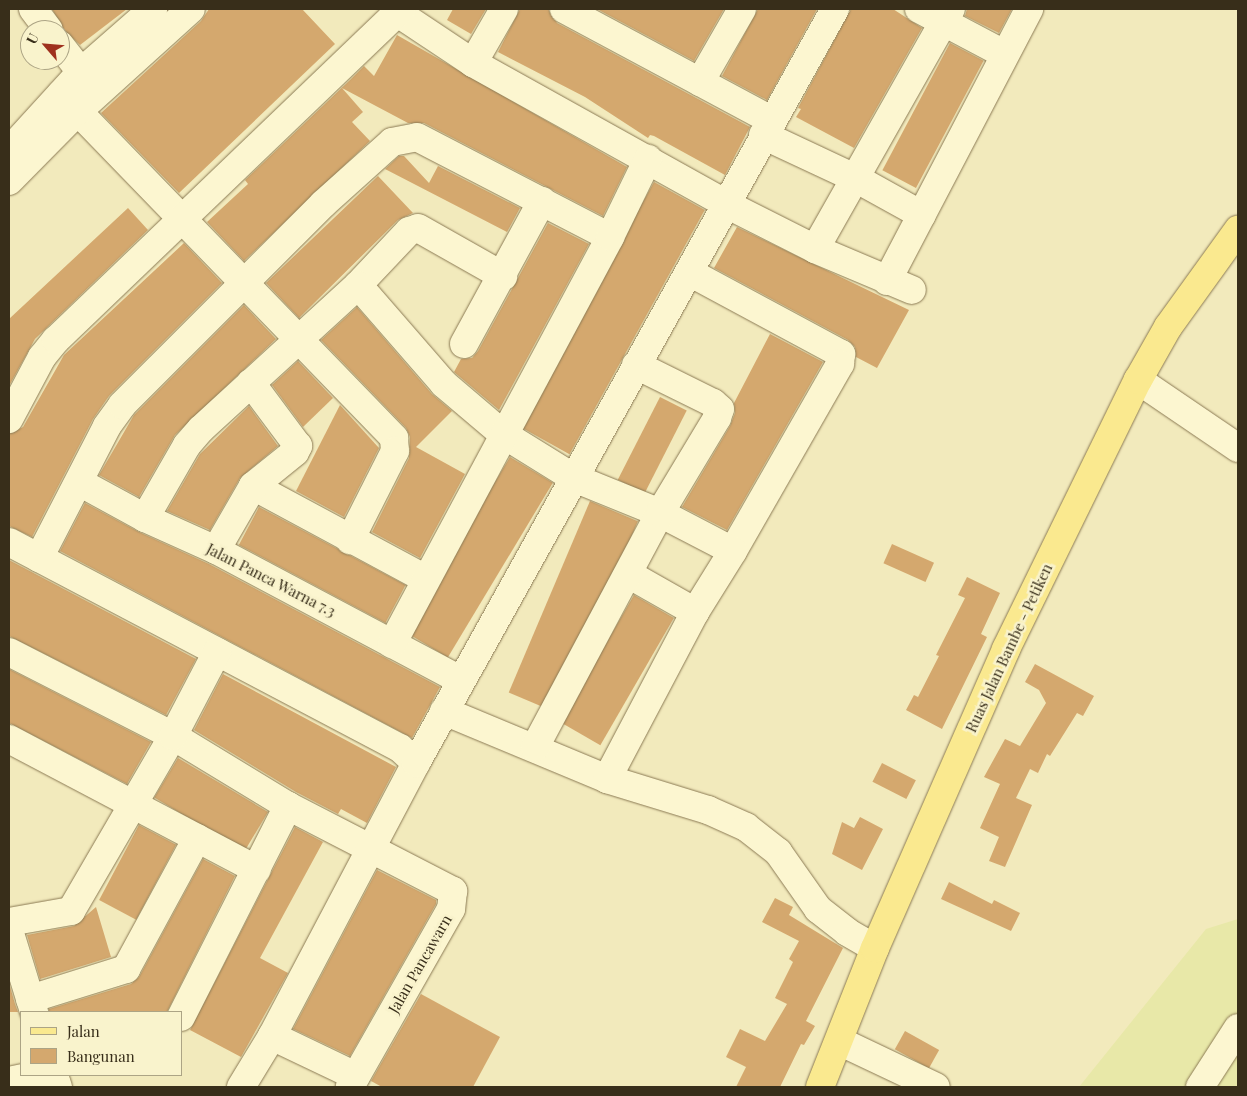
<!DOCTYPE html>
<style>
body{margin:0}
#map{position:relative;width:1247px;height:1096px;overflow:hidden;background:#f2eabc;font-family:"Playfair Display",serif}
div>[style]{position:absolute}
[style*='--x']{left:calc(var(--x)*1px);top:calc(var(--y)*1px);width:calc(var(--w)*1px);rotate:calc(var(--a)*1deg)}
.farmland>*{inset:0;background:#e8e8a8}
.building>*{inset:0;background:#d4a86e;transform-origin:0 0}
.roads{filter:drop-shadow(0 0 1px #8b7a54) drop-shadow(0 0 1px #8b7a54)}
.minor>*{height:28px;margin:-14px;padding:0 14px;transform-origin:14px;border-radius:14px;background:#fcf6d0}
.major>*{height:28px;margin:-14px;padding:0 14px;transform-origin:14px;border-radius:14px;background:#fae98f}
span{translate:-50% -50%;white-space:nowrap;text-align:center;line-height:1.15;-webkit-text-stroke:5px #f9f3cc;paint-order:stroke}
.street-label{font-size:15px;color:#382e1a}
.frame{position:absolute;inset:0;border:10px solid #382e1a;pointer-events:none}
.legend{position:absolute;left:20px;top:1011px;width:162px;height:65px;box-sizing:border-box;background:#f9f3cc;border:1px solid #aca485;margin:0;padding:6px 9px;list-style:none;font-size:15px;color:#382e1a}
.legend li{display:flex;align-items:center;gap:10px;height:25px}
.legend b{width:25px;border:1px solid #aca485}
.north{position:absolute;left:20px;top:20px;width:50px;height:50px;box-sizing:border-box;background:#f9f3cc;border:1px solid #aca485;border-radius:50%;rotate:297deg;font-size:14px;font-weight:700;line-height:20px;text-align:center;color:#382e1a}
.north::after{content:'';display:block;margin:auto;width:18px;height:22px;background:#9f311e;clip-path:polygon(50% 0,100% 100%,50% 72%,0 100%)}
</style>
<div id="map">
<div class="farmland">
<i style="clip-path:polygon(1238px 919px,1238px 1087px,1079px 1087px,1206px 929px)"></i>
</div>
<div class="building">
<i style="clip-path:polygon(52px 9px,127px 9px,80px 45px,64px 30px)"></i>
<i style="clip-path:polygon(209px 9px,302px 9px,335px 44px,179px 193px,101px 113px,201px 21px)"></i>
<i style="clip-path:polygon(453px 9px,486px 9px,471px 34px,447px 20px)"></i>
<i style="clip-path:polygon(520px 9px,548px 9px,557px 23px,750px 127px,725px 175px,654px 136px,650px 135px,648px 138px,585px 97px,498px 52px)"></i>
<i style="clip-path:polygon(597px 9px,724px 9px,694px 61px)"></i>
<i style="clip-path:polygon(758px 9px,817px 9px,767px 100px,722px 76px)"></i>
<i style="clip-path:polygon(851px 9px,893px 9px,922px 28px,854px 148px,796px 117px,801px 109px,798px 108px)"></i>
<i style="clip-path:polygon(967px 9px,1012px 9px,999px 33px,965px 16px)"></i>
<i style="clip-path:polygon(397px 35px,627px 167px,603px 216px,424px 123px,408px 123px,342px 88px,363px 112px,352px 122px,370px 141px,244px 261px,207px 222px,248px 184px,245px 180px,350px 80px,364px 66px,374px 76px)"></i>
<i style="left:950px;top:43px;width:38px;height:144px;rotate:28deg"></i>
<i style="clip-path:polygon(399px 156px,404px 156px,429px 183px,438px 166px,520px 208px,507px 232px,385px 169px)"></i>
<i style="clip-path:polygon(378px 176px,413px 213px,398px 220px,299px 318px,266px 283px)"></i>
<i style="left:654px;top:182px;width:58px;height:279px;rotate:29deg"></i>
<i style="clip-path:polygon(128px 208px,148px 230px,35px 339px,9px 386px,9px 319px)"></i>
<i style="clip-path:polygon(548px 223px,589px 244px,499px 410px,454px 372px,461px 359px,472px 358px,478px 351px)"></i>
<i style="clip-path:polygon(737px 227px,909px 310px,877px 368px,856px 357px,855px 347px,848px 340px,714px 268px)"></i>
<i style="clip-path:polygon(184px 243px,222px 283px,109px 396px,93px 419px,32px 537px,9px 526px,9px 434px,23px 427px,64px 355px)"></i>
<i style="clip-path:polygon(244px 305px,276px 339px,175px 435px,139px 497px,99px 475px,134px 415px)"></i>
<i style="clip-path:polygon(357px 307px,432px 394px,452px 411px,416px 447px,465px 474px,420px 558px,372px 532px,409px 458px,410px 437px,406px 428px,321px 340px)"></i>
<i style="clip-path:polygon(770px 334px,823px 362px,727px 530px,682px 507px,730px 426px,735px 413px,734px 403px)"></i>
<i style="clip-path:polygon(298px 361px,333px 398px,303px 427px,272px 385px)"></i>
<i style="left:660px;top:397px;width:30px;height:93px;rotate:27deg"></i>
<i style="clip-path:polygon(340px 405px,379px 448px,344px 517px,296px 491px)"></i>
<i style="clip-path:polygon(249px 406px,278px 446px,240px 478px,210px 530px,167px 511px,200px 454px)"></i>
<i style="left:510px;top:457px;width:50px;height:204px;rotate:31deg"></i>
<i style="left:590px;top:501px;width:52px;height:208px;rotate:23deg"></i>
<i style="clip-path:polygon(85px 503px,139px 532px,209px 564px,440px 687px,412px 738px,60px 551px)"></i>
<i style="left:259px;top:507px;width:166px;height:43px;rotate:28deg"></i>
<i style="left:892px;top:544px;width:46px;height:21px;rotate:24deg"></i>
<i style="clip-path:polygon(9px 560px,196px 659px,166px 715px,9px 636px)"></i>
<i style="clip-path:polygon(967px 577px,1000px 593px,981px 634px,987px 637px,942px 729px,906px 710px,914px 695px,918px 697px,939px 656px,936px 655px,965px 598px,958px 595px)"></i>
<i style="left:634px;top:595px;width:46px;height:147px;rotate:30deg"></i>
<i style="clip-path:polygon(1035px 664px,1094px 696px,1083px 716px,1077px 713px,1050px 756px,1047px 754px,1038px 773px,1030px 769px,1016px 798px,1032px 805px,1005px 867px,989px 861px,999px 837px,980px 828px,1000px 784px,984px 777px,1005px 739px,1020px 746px,1046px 703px,1039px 690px,1025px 682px)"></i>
<i style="clip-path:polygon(9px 669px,151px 742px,127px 784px,9px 723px)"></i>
<i style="clip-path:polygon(223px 674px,396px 767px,367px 823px,341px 809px,338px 814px,296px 792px,194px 730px)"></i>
<i style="left:178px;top:758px;width:105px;height:46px;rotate:31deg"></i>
<i style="left:882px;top:763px;width:38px;height:21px;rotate:27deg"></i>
<i style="clip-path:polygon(860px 817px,883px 829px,862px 870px,832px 854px,842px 822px,854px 828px)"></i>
<i style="left:139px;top:825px;width:42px;height:85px;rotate:28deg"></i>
<i style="clip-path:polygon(295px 827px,323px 842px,260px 958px,288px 973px,241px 1057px,190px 1030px)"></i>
<i style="clip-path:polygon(203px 859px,235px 876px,167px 1012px,49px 1012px,49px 1009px,131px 984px,139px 977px)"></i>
<i style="clip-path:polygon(377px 870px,436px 900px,436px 904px,350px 1056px,293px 1029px)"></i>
<i style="clip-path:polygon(949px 882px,992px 904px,994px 900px,1020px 913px,1011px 931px,941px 899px)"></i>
<i style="clip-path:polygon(775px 898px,793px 907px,789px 915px,843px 948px,806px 1021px,815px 1026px,804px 1045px,801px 1044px,780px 1087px,736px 1087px,746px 1067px,726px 1057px,740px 1029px,765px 1041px,787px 1004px,775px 998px,793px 962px,789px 959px,799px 941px,762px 922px)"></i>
<i style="clip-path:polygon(96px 907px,111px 957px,40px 979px,27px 935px,74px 926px)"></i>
<i style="clip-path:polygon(9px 983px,15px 1004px,18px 1012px,9px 1012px)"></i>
<i style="clip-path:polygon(421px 994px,500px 1037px,473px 1087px,382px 1087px,371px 1081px)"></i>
<i style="left:905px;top:1031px;width:39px;height:21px;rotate:29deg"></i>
</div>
<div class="roads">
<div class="minor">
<i style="--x:33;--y:9;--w:26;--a:53"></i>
<i style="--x:564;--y:9;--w:235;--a:28.2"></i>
<i style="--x:919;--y:9;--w:96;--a:27.9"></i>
<i style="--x:398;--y:13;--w:90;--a:33.7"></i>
<i style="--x:473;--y:63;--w:290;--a:29.1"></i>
<i style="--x:726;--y:204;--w:100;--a:26.8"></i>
<i style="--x:815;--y:249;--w:105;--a:22.9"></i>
<i style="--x:60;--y:45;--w:34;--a:52"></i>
<i style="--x:473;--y:63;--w:62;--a:-60.1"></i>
<i style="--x:700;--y:82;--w:84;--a:-60.1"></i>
<i style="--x:61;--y:94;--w:479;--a:45.9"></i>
<i style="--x:394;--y:438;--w:13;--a:86"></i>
<i style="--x:395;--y:451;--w:100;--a:116.8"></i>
<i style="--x:763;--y:135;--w:104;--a:25.1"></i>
<i style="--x:857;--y:179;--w:74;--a:29"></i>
<i style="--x:9;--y:151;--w:107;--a:-47.7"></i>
<i style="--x:81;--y:72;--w:96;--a:-41.2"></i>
<i style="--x:9;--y:181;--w:98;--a:-45.4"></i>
<i style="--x:78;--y:111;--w:152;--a:-42.1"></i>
<i style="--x:815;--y:249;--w:276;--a:-60.5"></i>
<i style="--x:689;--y:272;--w:173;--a:28.3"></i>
<i style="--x:841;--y:354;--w:10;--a:96"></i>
<i style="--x:840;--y:364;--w:215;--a:119.8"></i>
<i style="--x:887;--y:281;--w:307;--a:-62.4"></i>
<i style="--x:358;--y:285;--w:74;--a:-46.6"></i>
<i style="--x:409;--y:231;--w:9;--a:-18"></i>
<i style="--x:418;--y:228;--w:98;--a:29.5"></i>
<i style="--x:464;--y:344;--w:163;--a:-61.4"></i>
<i style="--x:1138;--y:380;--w:121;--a:34.2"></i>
<i style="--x:9;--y:419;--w:70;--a:-62"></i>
<i style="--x:42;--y:357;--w:22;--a:-51"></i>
<i style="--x:56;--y:340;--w:478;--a:-43.8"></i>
<i style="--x:79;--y:482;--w:75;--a:28.6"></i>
<i style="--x:145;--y:518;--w:78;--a:24.3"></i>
<i style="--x:216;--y:550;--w:277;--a:28"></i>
<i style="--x:253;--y:486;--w:196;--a:28.3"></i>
<i style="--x:145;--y:518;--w:84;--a:-60.1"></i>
<i style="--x:187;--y:445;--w:21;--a:-49"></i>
<i style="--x:201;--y:429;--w:213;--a:-42.5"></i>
<i style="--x:358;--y:285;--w:131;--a:49"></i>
<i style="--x:444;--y:384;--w:77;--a:40.3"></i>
<i style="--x:503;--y:434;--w:84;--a:31.8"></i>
<i style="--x:574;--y:478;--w:93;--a:22.1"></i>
<i style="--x:660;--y:513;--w:82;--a:27.5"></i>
<i style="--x:733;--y:551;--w:72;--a:121.9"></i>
<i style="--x:695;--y:612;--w:189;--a:117.8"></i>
<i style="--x:9;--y:542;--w:442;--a:27.8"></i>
<i style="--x:400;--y:748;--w:22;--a:43"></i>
<i style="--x:216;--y:550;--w:74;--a:-60"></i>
<i style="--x:253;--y:486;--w:54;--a:-39"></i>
<i style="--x:295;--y:452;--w:7;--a:-63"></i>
<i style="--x:298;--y:446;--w:79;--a:-126.7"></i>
<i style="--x:39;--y:558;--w:148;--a:-62.7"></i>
<i style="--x:107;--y:426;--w:26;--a:-54"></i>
<i style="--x:122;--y:405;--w:284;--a:-45"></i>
<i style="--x:323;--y:204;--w:93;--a:-41.9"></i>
<i style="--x:392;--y:142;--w:25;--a:-11"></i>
<i style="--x:417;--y:137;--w:217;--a:27.4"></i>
<i style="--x:630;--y:575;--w:75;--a:29.6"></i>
<i style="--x:392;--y:644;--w:462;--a:-61.8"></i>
<i style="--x:610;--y:237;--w:87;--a:-64"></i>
<i style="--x:9;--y:652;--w:184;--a:27.1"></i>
<i style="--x:173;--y:736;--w:135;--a:31.3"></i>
<i style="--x:288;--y:806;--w:186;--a:27.3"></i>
<i style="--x:453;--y:891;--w:18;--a:96"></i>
<i style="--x:451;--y:909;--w:205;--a:119.6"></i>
<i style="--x:444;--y:711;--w:177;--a:22.6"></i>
<i style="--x:607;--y:779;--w:106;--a:17.1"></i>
<i style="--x:708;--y:810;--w:42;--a:24.1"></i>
<i style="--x:746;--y:827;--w:41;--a:38"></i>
<i style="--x:778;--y:852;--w:70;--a:54.9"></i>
<i style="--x:818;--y:909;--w:37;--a:38"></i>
<i style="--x:847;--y:932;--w:32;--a:30"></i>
<i style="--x:9;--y:739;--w:280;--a:27.8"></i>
<i style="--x:535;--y:747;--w:265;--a:-61.9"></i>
<i style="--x:660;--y:513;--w:111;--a:-59"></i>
<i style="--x:717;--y:418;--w:9;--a:-72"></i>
<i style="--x:720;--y:409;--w:9;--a:-139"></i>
<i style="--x:713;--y:403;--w:86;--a:-153.7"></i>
<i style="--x:9;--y:922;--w:63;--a:-10.1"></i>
<i style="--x:71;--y:911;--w:203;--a:-59.8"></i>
<i style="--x:173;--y:736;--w:95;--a:-62.4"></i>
<i style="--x:9;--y:930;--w:86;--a:73"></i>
<i style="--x:30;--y:999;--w:101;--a:-17.4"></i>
<i style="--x:126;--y:969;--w:149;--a:-61.5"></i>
<i style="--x:181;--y:1017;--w:237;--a:-63.1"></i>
<i style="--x:272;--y:1036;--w:93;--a:25.5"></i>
<i style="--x:839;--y:1041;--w:107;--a:25.4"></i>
<i style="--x:54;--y:1075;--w:13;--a:72"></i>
<i style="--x:9;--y:1081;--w:29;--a:-12"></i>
<i style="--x:241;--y:1087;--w:60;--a:-58.7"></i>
<i style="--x:272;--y:1036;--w:309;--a:-62.2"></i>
<i style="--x:416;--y:763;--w:863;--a:-60.94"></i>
<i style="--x:1200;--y:1087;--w:70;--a:-57.2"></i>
</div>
<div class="major">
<i style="--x:820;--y:1087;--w:149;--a:-68.4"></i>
<i style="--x:875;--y:948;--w:326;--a:-66.3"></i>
<i style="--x:1006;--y:649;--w:300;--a:-63.9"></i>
<i style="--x:1138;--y:380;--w:61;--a:-60.5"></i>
<i style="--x:1168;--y:327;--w:120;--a:-54.2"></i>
</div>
</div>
<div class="street-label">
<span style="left:271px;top:580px;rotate:27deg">Jalan Panca Warna 7.3</span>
<span style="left:1009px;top:648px;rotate:-65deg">Ruas Jalan Bambe - Petiken</span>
<span style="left:420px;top:964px;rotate:-60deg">Jalan Pancawarn</span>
</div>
<div class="frame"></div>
<ul class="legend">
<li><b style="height:6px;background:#fae98f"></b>Jalan</li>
<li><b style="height:14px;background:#d4a86e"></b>Bangunan</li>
</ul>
<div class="north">U</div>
</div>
